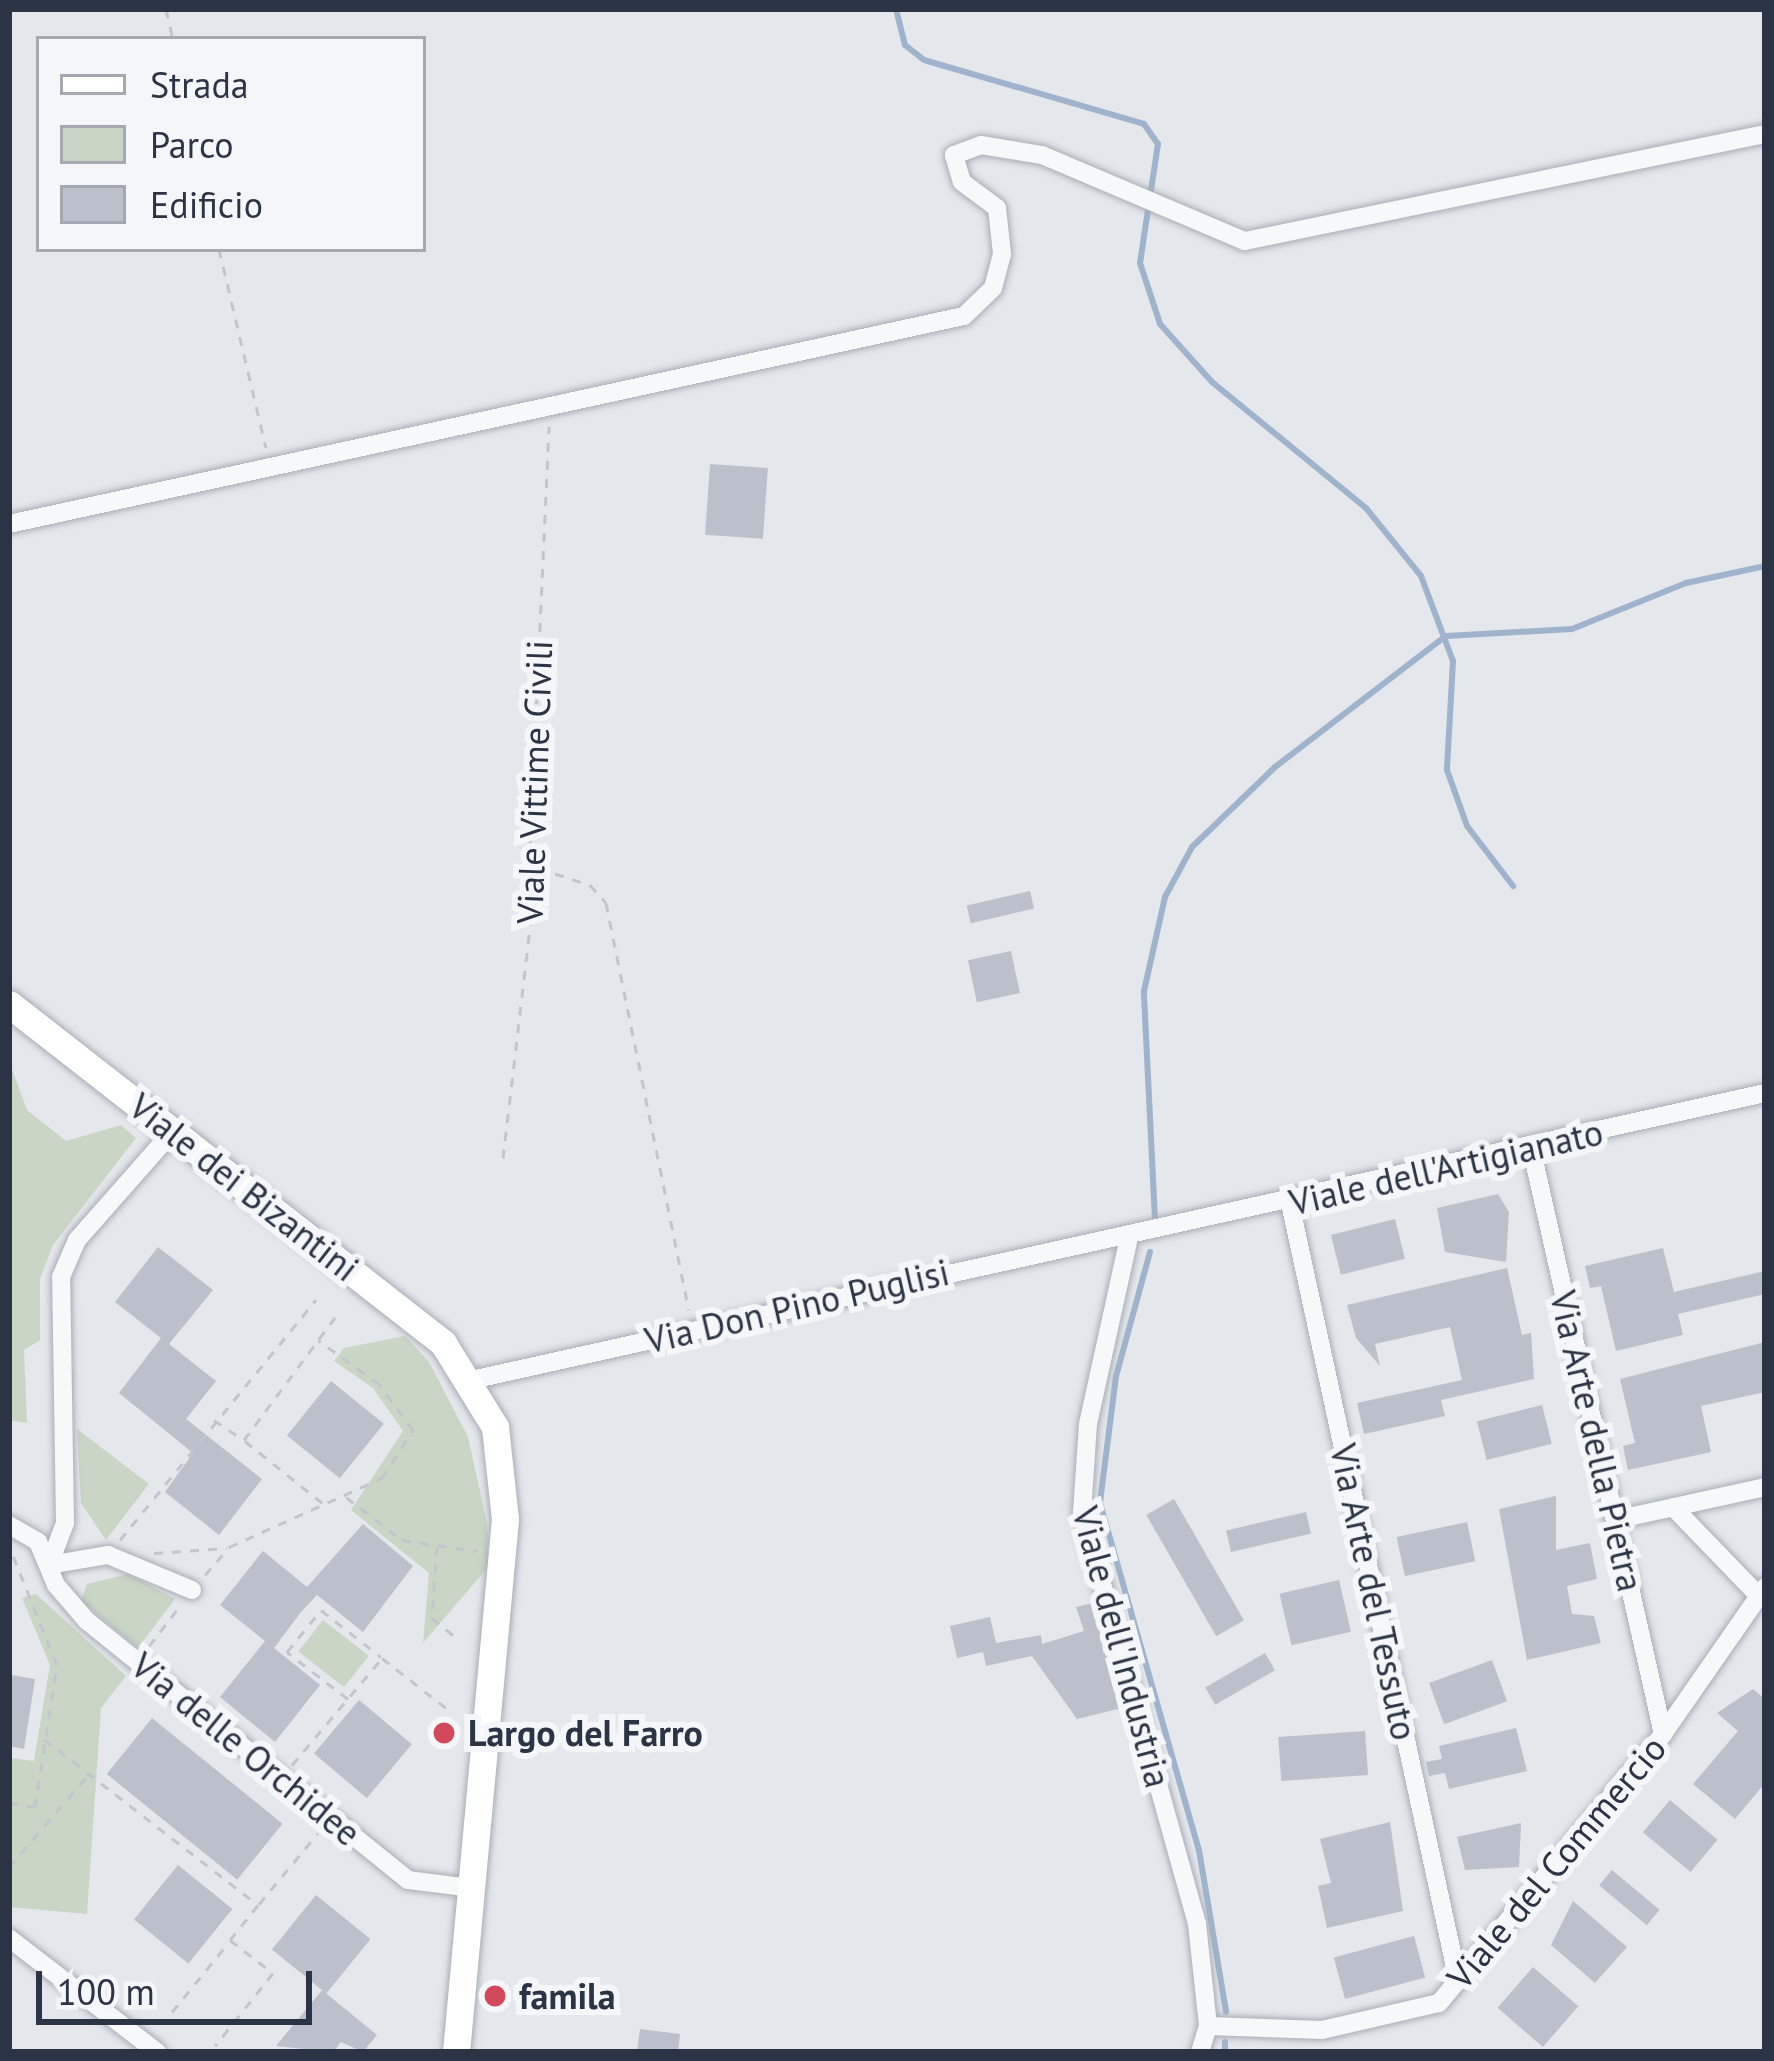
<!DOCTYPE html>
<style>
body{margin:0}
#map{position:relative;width:1774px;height:2061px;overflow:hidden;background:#e4e7ec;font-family:"PT Sans",sans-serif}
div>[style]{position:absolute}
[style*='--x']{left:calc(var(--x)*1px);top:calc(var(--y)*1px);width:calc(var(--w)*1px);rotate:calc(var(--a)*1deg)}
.green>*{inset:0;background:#c9d6c5;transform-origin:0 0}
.stream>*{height:6px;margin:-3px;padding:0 3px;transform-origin:3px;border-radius:3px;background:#9fb4cc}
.building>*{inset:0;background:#bbc0ca;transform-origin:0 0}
.path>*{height:3px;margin-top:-1.5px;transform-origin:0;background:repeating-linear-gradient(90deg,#c2c5cb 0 9px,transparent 0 18px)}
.roads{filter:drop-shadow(0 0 3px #a9aeb7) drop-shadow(0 0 3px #a9aeb7)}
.street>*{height:18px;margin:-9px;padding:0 9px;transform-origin:9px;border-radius:9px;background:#f7f8fa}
.secondary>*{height:27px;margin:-13.5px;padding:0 13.5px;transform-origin:13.5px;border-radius:13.5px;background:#fff}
.dots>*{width:33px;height:33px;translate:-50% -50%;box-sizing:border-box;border:6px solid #f4f6f9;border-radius:50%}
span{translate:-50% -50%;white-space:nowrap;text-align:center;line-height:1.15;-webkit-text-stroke:12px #f4f6f9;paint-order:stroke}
.street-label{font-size:36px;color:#2b3445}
.poi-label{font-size:36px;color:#2b3445;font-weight:700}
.left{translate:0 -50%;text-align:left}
.frame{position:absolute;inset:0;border:12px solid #2b3445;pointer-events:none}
.legend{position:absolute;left:36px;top:36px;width:390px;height:216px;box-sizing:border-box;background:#f4f6f9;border:3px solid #a4a8b1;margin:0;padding:15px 21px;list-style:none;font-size:36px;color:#2b3445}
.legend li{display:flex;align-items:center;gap:24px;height:60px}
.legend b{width:60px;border:3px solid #a4a8b1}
.scale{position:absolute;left:36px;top:1971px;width:276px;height:54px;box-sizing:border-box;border:6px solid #2b3445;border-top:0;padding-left:15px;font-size:36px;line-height:42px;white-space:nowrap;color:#2b3445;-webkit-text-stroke:9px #f4f6f9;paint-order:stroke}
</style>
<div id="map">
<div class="green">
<i style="clip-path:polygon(9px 1061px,27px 1110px,66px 1141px,121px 1125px,136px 1138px,53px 1245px,40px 1279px,40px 1340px,24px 1350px,27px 1423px,9px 1420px)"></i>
<i style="clip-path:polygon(405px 1336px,429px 1362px,468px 1437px,487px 1523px,489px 1566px,423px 1643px,429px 1573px,351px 1510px,403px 1431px,373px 1388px,334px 1361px,344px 1348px)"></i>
<i style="clip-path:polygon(77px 1429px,149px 1484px,106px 1540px,81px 1503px)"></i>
<i style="clip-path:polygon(128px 1574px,175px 1599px,138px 1648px,81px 1601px,87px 1584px)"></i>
<i style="clip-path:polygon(36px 1594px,126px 1676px,101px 1708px,87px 1914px,9px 1907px,9px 1758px,34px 1761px,50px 1665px,22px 1598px)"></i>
<i style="left:323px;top:1620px;width:58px;height:40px;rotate:38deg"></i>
</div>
<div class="stream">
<i style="--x:896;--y:9;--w:37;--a:76"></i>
<i style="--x:905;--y:45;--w:24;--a:38"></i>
<i style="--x:924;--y:60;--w:229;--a:16.2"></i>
<i style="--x:1144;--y:124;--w:24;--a:55"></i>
<i style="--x:1158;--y:144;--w:120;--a:98.6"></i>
<i style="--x:1140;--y:263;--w:64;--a:71.8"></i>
<i style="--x:1160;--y:324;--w:78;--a:48.1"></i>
<i style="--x:1212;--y:382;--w:199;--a:39.3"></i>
<i style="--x:1366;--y:508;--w:87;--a:51"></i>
<i style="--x:1421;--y:576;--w:91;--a:69.4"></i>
<i style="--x:1453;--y:661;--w:109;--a:93.2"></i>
<i style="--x:1447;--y:770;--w:59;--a:70.3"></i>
<i style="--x:1467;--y:826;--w:76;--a:52.5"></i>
<i style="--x:1155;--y:1220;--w:229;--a:-92.8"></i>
<i style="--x:1144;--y:991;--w:96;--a:-77.4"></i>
<i style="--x:1165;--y:897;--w:57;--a:-61.6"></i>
<i style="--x:1192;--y:847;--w:115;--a:-43.9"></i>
<i style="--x:1275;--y:767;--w:215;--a:-37.5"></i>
<i style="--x:1446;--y:636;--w:126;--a:-3.2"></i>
<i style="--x:1572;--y:629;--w:123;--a:-22"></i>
<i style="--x:1686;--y:583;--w:81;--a:-12.1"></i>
<i style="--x:1150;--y:1252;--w:129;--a:105.3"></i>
<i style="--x:1116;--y:1376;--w:128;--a:97.2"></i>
<i style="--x:1100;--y:1503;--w:361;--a:74.1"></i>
<i style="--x:1199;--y:1850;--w:164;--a:80.5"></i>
<i style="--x:1225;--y:2052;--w:10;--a:-90"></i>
</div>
<div class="building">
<i style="left:710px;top:464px;width:58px;height:71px;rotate:4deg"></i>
<i style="left:1030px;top:891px;width:18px;height:65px;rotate:77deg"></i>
<i style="left:1011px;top:951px;width:43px;height:44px;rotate:78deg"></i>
<i style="clip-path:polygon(1498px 1194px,1509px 1212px,1506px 1262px,1445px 1252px,1437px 1208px)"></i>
<i style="left:1395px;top:1219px;width:41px;height:66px;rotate:76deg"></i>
<i style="clip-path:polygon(158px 1247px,213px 1290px,169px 1344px,216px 1381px,186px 1419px,262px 1479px,219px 1535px,165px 1492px,193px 1453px,119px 1393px,161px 1338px,115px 1302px)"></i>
<i style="clip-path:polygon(1663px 1248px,1674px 1292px,1765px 1271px,1765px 1294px,1678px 1314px,1683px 1335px,1616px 1351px,1601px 1286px,1590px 1288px,1585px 1266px)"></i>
<i style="clip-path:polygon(1507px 1268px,1522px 1335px,1531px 1333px,1534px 1379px,1441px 1400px,1445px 1416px,1364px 1434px,1357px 1403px,1462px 1380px,1450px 1327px,1375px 1344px,1380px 1366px,1356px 1338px,1347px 1305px)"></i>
<i style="clip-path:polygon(1765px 1342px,1765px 1392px,1701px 1406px,1711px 1452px,1628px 1470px,1623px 1446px,1635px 1443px,1620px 1379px)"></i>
<i style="left:331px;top:1381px;width:68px;height:70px;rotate:39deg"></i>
<i style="left:1542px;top:1405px;width:40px;height:67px;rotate:76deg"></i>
<i style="clip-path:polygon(1556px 1496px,1556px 1550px,1590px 1543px,1597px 1579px,1567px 1586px,1572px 1614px,1594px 1616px,1601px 1643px,1527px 1660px,1499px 1509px)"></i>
<i style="left:1174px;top:1499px;width:140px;height:32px;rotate:60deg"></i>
<i style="left:1306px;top:1512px;width:22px;height:82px;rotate:77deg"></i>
<i style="left:1467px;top:1522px;width:40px;height:72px;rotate:78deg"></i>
<i style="clip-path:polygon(363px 1524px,413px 1566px,363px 1632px,317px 1595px,301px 1612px,274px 1648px,320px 1685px,275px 1742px,220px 1697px,265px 1641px,220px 1605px,263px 1551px,307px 1587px)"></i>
<i style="left:1339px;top:1580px;width:53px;height:61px;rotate:77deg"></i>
<i style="clip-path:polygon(1093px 1603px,1122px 1708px,1077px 1719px,1032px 1656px,986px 1666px,983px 1652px,957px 1658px,950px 1626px,990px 1617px,996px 1643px,1041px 1635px,1042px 1644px,1084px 1631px,1076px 1607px)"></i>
<i style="left:1265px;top:1653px;width:20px;height:69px;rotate:60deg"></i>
<i style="left:1492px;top:1660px;width:44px;height:67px;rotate:70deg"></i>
<i style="clip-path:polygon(11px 1675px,35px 1679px,24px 1749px,9px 1746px)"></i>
<i style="clip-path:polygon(1753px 1689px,1765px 1699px,1765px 1783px,1735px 1819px,1693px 1784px,1738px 1731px,1717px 1713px)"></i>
<i style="left:359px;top:1700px;width:69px;height:70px;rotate:40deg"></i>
<i style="left:152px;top:1718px;width:168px;height:72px;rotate:39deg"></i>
<i style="clip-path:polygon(1516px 1728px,1527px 1771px,1449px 1789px,1445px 1773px,1429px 1776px,1426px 1762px,1442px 1759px,1439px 1746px)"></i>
<i style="left:1365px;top:1731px;width:44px;height:87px;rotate:86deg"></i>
<i style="left:1670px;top:1800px;width:62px;height:42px;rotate:40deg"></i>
<i style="clip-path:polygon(1390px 1822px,1403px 1911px,1327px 1928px,1318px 1886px,1331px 1883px,1320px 1839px)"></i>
<i style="clip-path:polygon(1521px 1823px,1519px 1867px,1465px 1870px,1457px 1837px)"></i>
<i style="left:178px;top:1865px;width:70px;height:70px;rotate:39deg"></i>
<i style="left:1612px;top:1870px;width:62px;height:20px;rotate:40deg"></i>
<i style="left:316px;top:1895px;width:70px;height:70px;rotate:39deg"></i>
<i style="clip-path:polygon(1573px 1901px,1627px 1947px,1595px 1983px,1551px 1945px)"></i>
<i style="left:1414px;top:1936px;width:43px;height:83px;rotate:75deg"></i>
<i style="left:1533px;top:1967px;width:60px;height:54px;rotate:41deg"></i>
<i style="clip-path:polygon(322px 1990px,377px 2035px,363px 2052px,341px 2042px,333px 2052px,276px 2046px)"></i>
<i style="clip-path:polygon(640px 2029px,680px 2034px,678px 2052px,637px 2052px)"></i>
</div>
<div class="path">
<i style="--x:166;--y:9;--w:31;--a:77"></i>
<i style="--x:219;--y:249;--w:204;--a:76.7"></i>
<i style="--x:538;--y:868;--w:55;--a:18.1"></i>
<i style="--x:590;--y:885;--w:24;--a:48"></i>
<i style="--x:606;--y:903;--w:415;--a:78.5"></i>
<i style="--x:503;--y:1158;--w:293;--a:-83.3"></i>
<i style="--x:537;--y:867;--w:21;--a:-109"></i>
<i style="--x:530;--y:847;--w:421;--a:-87.4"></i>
<i style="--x:214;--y:1420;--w:36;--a:34"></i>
<i style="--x:244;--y:1440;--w:154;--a:-53.4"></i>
<i style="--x:245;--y:1441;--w:104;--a:38.7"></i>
<i style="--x:346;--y:1497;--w:71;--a:37.5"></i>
<i style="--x:402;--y:1540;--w:76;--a:8.3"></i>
<i style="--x:120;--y:1540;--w:310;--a:-50.8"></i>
<i style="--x:437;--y:1546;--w:72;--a:94"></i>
<i style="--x:432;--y:1618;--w:27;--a:39"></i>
<i style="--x:154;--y:1553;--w:73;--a:-3.9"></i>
<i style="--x:205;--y:1575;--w:37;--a:-49"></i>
<i style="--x:229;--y:1547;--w:168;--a:-24.3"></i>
<i style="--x:382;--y:1478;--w:57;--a:-57.1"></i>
<i style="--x:413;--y:1430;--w:57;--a:-126.5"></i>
<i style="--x:379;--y:1384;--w:75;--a:-144.2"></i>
<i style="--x:149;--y:1646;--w:51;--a:-52.2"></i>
<i style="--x:348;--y:1699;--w:77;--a:-142.4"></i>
<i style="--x:287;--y:1652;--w:54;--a:-51"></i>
<i style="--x:321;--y:1610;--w:76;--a:38.1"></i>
<i style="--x:44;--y:1739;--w:271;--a:37.8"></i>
<i style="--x:258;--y:1905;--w:45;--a:128.7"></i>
<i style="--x:230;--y:1940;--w:54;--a:37.5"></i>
<i style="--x:273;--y:1973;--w:93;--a:128.5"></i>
<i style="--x:292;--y:1765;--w:140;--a:-49.9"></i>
<i style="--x:382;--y:1658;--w:81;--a:38"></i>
<i style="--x:9;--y:1803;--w:26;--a:9"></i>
<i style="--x:35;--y:1807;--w:144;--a:-81.2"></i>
<i style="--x:57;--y:1665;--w:126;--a:-111.9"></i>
<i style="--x:9;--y:1867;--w:121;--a:-49.3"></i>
<i style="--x:259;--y:1904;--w:92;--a:-50.3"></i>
<i style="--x:172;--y:2012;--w:90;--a:-50.8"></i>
</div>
<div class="roads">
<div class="street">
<i style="--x:9;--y:524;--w:977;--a:-12.29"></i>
<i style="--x:964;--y:316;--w:40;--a:-44"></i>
<i style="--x:993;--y:288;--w:35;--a:-75"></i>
<i style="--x:1002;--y:254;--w:46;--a:-96.2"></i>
<i style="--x:997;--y:208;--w:44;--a:-143.4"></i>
<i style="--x:962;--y:182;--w:28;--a:-107"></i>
<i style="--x:954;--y:155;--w:29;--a:-20"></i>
<i style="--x:981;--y:145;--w:62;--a:9.3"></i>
<i style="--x:1042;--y:155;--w:220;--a:23"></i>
<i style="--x:1245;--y:241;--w:531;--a:-11.63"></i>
<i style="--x:1531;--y:1147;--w:602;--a:77.33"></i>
<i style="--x:1290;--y:1203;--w:796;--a:77.81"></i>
<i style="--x:1128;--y:1242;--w:186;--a:102.4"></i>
<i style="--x:1088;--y:1424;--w:88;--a:93.9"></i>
<i style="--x:1082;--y:1512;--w:428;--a:74.4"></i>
<i style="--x:1197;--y:1924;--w:103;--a:83.8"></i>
<i style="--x:1208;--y:2026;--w:27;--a:107"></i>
<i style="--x:467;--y:1381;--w:1330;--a:-12.51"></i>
<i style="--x:1673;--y:1507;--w:122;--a:46"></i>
<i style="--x:1615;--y:1520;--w:154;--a:-12.4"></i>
<i style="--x:9;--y:1525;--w:34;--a:30"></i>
<i style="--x:38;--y:1542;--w:47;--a:67.3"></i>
<i style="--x:56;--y:1585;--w:48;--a:49.3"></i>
<i style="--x:87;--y:1621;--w:412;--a:38.9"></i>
<i style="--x:408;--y:1880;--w:64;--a:7.2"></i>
<i style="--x:49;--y:1565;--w:45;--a:-69.1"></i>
<i style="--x:65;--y:1523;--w:246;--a:-90.9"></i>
<i style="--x:61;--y:1277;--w:40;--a:-66.6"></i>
<i style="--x:77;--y:1240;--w:145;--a:-48.6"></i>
<i style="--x:49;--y:1565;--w:60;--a:-9.6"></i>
<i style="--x:108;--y:1555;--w:91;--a:22.6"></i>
<i style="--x:9;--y:1938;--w:187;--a:37.6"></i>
<i style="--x:1208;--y:2026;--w:114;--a:2"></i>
<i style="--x:1322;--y:2030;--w:120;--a:-13"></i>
<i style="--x:1439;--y:2003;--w:350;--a:-50.2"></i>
<i style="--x:1663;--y:1734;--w:179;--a:-55.2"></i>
</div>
<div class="secondary">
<i style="--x:9;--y:1004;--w:551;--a:37.99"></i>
<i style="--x:443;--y:1343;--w:99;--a:58.2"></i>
<i style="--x:495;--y:1427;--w:93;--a:83.8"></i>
<i style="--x:505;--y:1519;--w:535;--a:95.25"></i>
</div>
</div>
<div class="dots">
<i style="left:444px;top:1733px;background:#d1495b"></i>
<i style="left:495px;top:1996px;background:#d1495b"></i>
</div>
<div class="street-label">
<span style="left:534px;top:782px;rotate:-88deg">Viale Vittime Civili</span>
<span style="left:1446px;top:1167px;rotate:-13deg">Viale dell'Artigianato</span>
<span style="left:244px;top:1187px;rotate:38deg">Viale dei Bizantini</span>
<span style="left:797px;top:1306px;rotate:-13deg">Via Don Pino Puglisi</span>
<span style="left:1597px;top:1441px;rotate:77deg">Via Arte della Pietra</span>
<span style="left:1374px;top:1592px;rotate:78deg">Via Arte del Tessuto</span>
<span style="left:1122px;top:1647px;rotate:75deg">Viale dell'Industria</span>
<span style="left:246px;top:1749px;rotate:39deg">Via delle Orchidee</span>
<span style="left:1556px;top:1862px;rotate:-50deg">Viale del Commercio</span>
</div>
<div class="poi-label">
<span class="left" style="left:468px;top:1733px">Largo del Farro</span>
<span class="left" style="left:519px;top:1996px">famila</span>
</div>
<div class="frame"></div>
<ul class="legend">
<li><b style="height:15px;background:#fff"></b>Strada</li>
<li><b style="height:33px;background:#c9d6c5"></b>Parco</li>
<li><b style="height:33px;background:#bbc0ca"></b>Edificio</li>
</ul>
<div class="scale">100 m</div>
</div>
